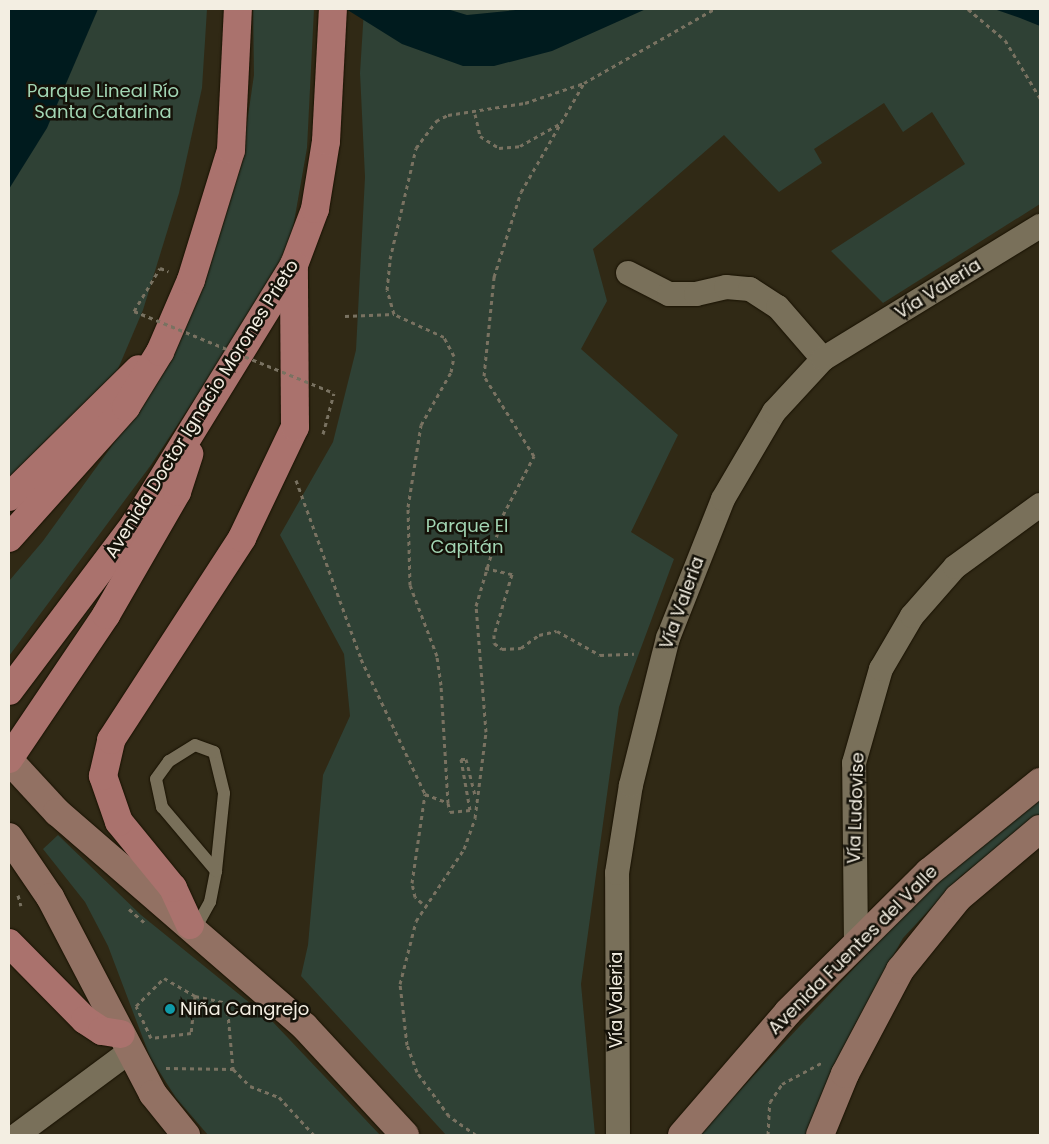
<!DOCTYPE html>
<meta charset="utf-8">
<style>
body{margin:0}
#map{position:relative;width:1049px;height:1144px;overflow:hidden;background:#302915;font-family:Poppins,sans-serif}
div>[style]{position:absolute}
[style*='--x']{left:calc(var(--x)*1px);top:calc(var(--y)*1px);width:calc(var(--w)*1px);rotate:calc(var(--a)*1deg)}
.green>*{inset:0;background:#2f4135}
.water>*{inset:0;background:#001b1e}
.path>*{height:3px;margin-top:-1.5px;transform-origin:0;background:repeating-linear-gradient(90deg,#797261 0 4px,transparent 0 8px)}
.roads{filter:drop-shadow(0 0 1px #181101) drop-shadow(0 0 1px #181101)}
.lane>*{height:12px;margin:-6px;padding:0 6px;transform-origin:6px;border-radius:6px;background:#79705a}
.street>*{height:24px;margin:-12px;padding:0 12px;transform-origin:12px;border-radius:12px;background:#79705a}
.secondary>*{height:28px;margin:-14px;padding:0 14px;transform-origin:14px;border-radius:14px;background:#927163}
.primary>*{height:28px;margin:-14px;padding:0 14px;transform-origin:14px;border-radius:14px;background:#aa726d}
.path-bridge>*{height:3px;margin-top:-1.5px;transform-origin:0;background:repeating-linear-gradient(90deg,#797261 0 4px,transparent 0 8px)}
.dots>*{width:14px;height:14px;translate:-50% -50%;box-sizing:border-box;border:2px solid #151209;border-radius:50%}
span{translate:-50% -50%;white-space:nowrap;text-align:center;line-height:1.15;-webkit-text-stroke:5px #151209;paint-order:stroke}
.park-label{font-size:18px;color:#a2d5b3}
.street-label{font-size:18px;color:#f3eee2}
.poi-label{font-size:18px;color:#f3eee2}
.left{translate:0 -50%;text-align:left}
.frame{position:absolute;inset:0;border:10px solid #f3eee2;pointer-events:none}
</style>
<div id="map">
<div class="green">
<i style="clip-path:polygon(9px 9px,207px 9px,202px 88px,179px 193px,143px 310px,115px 376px,9px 492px)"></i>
<i style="clip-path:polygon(253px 9px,314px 9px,307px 148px,290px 245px,251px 314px,151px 465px,9px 656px,9px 581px,43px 541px,124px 429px,242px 156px,254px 75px)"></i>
<i style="clip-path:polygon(364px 9px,1040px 9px,1040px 204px,883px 303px,831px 251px,965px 164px,932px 112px,903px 132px,884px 103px,814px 149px,822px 163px,779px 192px,724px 135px,593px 249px,607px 301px,581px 349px,678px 435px,631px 532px,674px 559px,619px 707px,581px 984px,595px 1135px,446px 1135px,301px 976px,308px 945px,323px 775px,350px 716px,344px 654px,280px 535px,333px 442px,356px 350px,365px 177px,360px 73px)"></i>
<i style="clip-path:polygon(1040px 794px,1040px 814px,961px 876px,903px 938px,852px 1030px,809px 1135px,698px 1135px,957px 858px)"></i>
<i style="clip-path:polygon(58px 835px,141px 915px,271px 1020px,380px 1135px,208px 1135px,176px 1098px,150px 1057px,108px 946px,85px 902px,43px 849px)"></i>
</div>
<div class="water">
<i style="clip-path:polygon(9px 9px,98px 9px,47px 128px,9px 189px)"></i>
<i style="clip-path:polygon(346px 9px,447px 9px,467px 15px,526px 9px,646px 9px,552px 51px,494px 66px,463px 66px,402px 44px)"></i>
<i style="clip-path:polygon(994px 9px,1040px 9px,1040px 26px,1020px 18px)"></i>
</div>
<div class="path">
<i style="--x:968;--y:9;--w:48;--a:40"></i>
<i style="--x:1005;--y:40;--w:68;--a:58.9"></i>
<i style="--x:475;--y:114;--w:23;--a:77"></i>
<i style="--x:480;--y:136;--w:22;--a:32"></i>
<i style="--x:499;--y:148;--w:21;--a:-5"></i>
<i style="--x:520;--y:146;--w:47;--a:-29.3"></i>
<i style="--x:134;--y:311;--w:50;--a:-58.8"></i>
<i style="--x:160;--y:268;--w:9;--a:21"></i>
<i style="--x:345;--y:316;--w:49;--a:-2.3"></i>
<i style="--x:323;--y:434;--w:42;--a:-75"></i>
<i style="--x:296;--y:480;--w:190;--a:70"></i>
<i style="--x:361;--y:659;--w:149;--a:64.6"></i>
<i style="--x:485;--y:568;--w:28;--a:13"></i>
<i style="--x:512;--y:574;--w:64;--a:106.4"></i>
<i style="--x:494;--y:635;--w:8;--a:90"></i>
<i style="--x:494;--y:643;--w:10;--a:37"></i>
<i style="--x:502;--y:649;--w:19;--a:-3"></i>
<i style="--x:521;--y:648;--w:22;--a:-36"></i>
<i style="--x:539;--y:635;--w:18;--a:-13"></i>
<i style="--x:557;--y:631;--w:49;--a:29.2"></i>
<i style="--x:600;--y:655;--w:34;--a:-2"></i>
<i style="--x:448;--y:803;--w:9;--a:77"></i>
<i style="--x:450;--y:812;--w:20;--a:-6"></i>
<i style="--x:470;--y:810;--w:52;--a:-100"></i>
<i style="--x:461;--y:759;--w:5;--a:0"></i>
<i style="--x:466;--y:759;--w:38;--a:76"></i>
<i style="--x:18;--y:895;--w:11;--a:75"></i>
<i style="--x:422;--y:903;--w:9;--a:-139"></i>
<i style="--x:415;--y:897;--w:14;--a:-102"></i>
<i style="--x:412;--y:883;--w:90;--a:-81.7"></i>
<i style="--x:425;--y:794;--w:25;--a:21"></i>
<i style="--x:448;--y:803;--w:118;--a:-93.4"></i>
<i style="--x:441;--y:685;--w:29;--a:-98"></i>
<i style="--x:437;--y:656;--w:76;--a:-110.8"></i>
<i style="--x:410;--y:585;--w:78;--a:-91.5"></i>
<i style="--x:408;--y:507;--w:83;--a:-81"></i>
<i style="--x:421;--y:425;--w:61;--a:-60.5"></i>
<i style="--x:451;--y:372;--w:16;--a:-79"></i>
<i style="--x:454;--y:356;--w:21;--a:-118"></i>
<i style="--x:444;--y:337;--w:55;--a:-155.3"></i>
<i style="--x:394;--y:314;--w:25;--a:-106"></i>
<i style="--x:387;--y:290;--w:31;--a:-84"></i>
<i style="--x:390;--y:259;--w:114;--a:-76.8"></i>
<i style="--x:416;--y:148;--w:34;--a:-53"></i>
<i style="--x:436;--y:121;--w:13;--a:-27"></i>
<i style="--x:448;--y:115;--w:78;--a:-8.9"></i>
<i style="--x:525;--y:103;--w:62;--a:-18.7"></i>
<i style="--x:129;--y:909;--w:21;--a:41"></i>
<i style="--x:164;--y:978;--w:36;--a:30"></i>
<i style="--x:195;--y:996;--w:37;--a:96"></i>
<i style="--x:191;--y:1033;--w:40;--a:172.9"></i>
<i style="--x:151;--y:1038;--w:35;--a:-115"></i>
<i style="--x:136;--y:1006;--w:40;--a:-45"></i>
<i style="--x:195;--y:996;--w:33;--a:12"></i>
<i style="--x:227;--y:1003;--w:66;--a:84.8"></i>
<i style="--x:233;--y:1069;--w:24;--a:45"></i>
<i style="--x:250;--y:1086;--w:31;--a:21"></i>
<i style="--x:279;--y:1097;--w:52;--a:47.4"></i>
<i style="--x:166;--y:1068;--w:67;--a:0.9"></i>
<i style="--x:476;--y:1135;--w:33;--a:-145"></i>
<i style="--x:449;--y:1116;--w:54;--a:-126"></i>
<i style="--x:417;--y:1072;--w:29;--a:-110"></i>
<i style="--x:407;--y:1045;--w:61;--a:-96.5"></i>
<i style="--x:400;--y:984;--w:65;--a:-75.7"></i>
<i style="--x:416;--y:921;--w:87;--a:-56.3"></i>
<i style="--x:464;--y:849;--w:33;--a:-70"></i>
<i style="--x:475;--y:818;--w:87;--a:-82.7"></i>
<i style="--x:486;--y:732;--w:126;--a:-94.5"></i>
<i style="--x:476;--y:606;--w:95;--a:-73.5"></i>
<i style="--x:503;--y:515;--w:67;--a:-62.3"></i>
<i style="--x:534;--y:456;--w:94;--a:-122"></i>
<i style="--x:484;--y:376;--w:100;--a:-84.2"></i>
<i style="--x:494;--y:277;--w:89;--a:-72.4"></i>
<i style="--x:521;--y:192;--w:126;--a:-60"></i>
<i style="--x:584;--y:83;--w:150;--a:-29.6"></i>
<i style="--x:768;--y:1135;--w:33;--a:-87"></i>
<i style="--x:770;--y:1102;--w:22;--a:-56"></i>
<i style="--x:782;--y:1084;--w:47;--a:-28.2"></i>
</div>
<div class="roads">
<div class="lane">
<i style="--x:195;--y:929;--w:31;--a:-61"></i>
<i style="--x:210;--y:902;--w:32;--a:-79"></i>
<i style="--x:216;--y:871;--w:78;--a:-84.1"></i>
<i style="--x:224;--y:793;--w:42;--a:-103.7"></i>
<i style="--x:214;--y:752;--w:20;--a:-160"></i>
<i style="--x:195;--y:745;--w:31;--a:148"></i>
<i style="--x:169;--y:761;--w:22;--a:126"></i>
<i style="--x:156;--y:779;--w:29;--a:78"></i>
<i style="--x:162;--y:807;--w:84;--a:49.8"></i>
</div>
<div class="street">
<i style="--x:628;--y:273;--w:46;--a:27.1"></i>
<i style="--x:669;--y:294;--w:27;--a:0"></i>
<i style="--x:696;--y:294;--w:31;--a:-13"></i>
<i style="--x:726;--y:287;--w:24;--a:5"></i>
<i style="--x:750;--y:289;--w:33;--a:33"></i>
<i style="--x:778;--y:307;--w:69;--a:49.1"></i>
<i style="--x:856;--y:944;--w:181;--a:-90.6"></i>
<i style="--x:854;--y:763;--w:98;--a:-74"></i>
<i style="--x:881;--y:669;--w:61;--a:-59.7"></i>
<i style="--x:912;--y:616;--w:65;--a:-48.7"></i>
<i style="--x:955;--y:567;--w:105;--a:-36.1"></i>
<i style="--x:17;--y:1135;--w:141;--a:-36.6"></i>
<i style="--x:618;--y:1135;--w:262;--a:-90.2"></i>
<i style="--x:617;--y:873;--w:89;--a:-81"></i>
<i style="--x:631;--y:785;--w:152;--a:-75.9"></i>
<i style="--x:668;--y:638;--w:149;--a:-68.4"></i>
<i style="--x:723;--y:499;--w:101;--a:-59.6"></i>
<i style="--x:774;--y:412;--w:72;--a:-47.2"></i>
<i style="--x:823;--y:359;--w:255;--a:-31.5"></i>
</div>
<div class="secondary">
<i style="--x:9;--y:760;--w:71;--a:47.3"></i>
<i style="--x:57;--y:812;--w:328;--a:40.9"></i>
<i style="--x:305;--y:1027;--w:147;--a:47.2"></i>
<i style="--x:9;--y:837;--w:73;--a:55.7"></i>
<i style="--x:50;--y:897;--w:222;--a:62.4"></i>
<i style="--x:153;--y:1094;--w:53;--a:51.2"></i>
<i style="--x:682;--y:1135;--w:162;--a:-49.2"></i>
<i style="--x:788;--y:1012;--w:199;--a:-44.8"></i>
<i style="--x:929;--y:872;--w:143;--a:-39"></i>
<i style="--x:820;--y:1135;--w:66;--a:-67.7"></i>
<i style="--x:845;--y:1074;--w:118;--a:-62.1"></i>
<i style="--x:900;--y:970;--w:92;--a:-51.1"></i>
<i style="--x:958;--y:898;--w:107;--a:-40.1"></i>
</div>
<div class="primary">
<i style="--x:9;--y:497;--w:182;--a:-44.6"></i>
<i style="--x:9;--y:538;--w:176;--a:-48.2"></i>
<i style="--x:126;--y:407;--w:65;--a:-58.3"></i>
<i style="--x:160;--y:352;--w:78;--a:-66.7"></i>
<i style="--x:191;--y:280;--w:136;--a:-72.9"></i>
<i style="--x:231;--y:150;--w:141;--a:-87.2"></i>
<i style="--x:9;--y:691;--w:208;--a:-53"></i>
<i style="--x:134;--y:525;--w:305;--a:-58.4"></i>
<i style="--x:294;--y:265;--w:60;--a:-69.4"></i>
<i style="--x:315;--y:209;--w:69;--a:-80.8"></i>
<i style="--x:326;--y:141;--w:132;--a:-87"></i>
<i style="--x:9;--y:759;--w:174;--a:-56"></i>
<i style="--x:106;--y:615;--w:142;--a:-60"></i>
<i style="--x:177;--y:492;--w:40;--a:-72"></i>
<i style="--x:190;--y:925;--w:41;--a:-114.7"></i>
<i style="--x:173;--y:888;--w:85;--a:-129.3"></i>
<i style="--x:119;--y:822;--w:49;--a:-109.2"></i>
<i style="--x:103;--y:776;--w:37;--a:-77"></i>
<i style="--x:111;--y:740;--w:241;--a:-57"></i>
<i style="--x:242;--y:538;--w:123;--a:-64.5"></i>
<i style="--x:295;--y:427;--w:162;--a:-90.4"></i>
<i style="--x:9;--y:943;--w:108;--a:45.4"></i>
<i style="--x:85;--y:1020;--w:20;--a:33"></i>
<i style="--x:102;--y:1031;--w:19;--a:9"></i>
</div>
</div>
<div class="path-bridge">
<i style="--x:134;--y:311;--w:216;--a:22.3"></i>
</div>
<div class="dots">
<i style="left:170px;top:1009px;background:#0f9aa8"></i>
</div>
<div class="park-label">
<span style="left:103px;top:102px">Parque Lineal Río<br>Santa Catarina</span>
<span style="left:467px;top:537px">Parque El<br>Capitán</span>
</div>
<div class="street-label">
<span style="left:938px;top:289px;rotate:-32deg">Vía Valeria</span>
<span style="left:202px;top:409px;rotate:-58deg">Avenida Doctor Ignacio Morones Prieto</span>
<span style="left:682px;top:603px;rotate:-70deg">Vía Valeria</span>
<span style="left:856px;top:808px;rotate:-88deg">Vía Ludovise</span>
<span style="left:853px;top:950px;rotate:-45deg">Avenida Fuentes del Valle</span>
<span style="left:616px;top:1000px;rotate:-90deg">Vía Valeria</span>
</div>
<div class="poi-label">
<span class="left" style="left:180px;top:1009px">Niña Cangrejo</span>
</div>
<div class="frame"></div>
</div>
